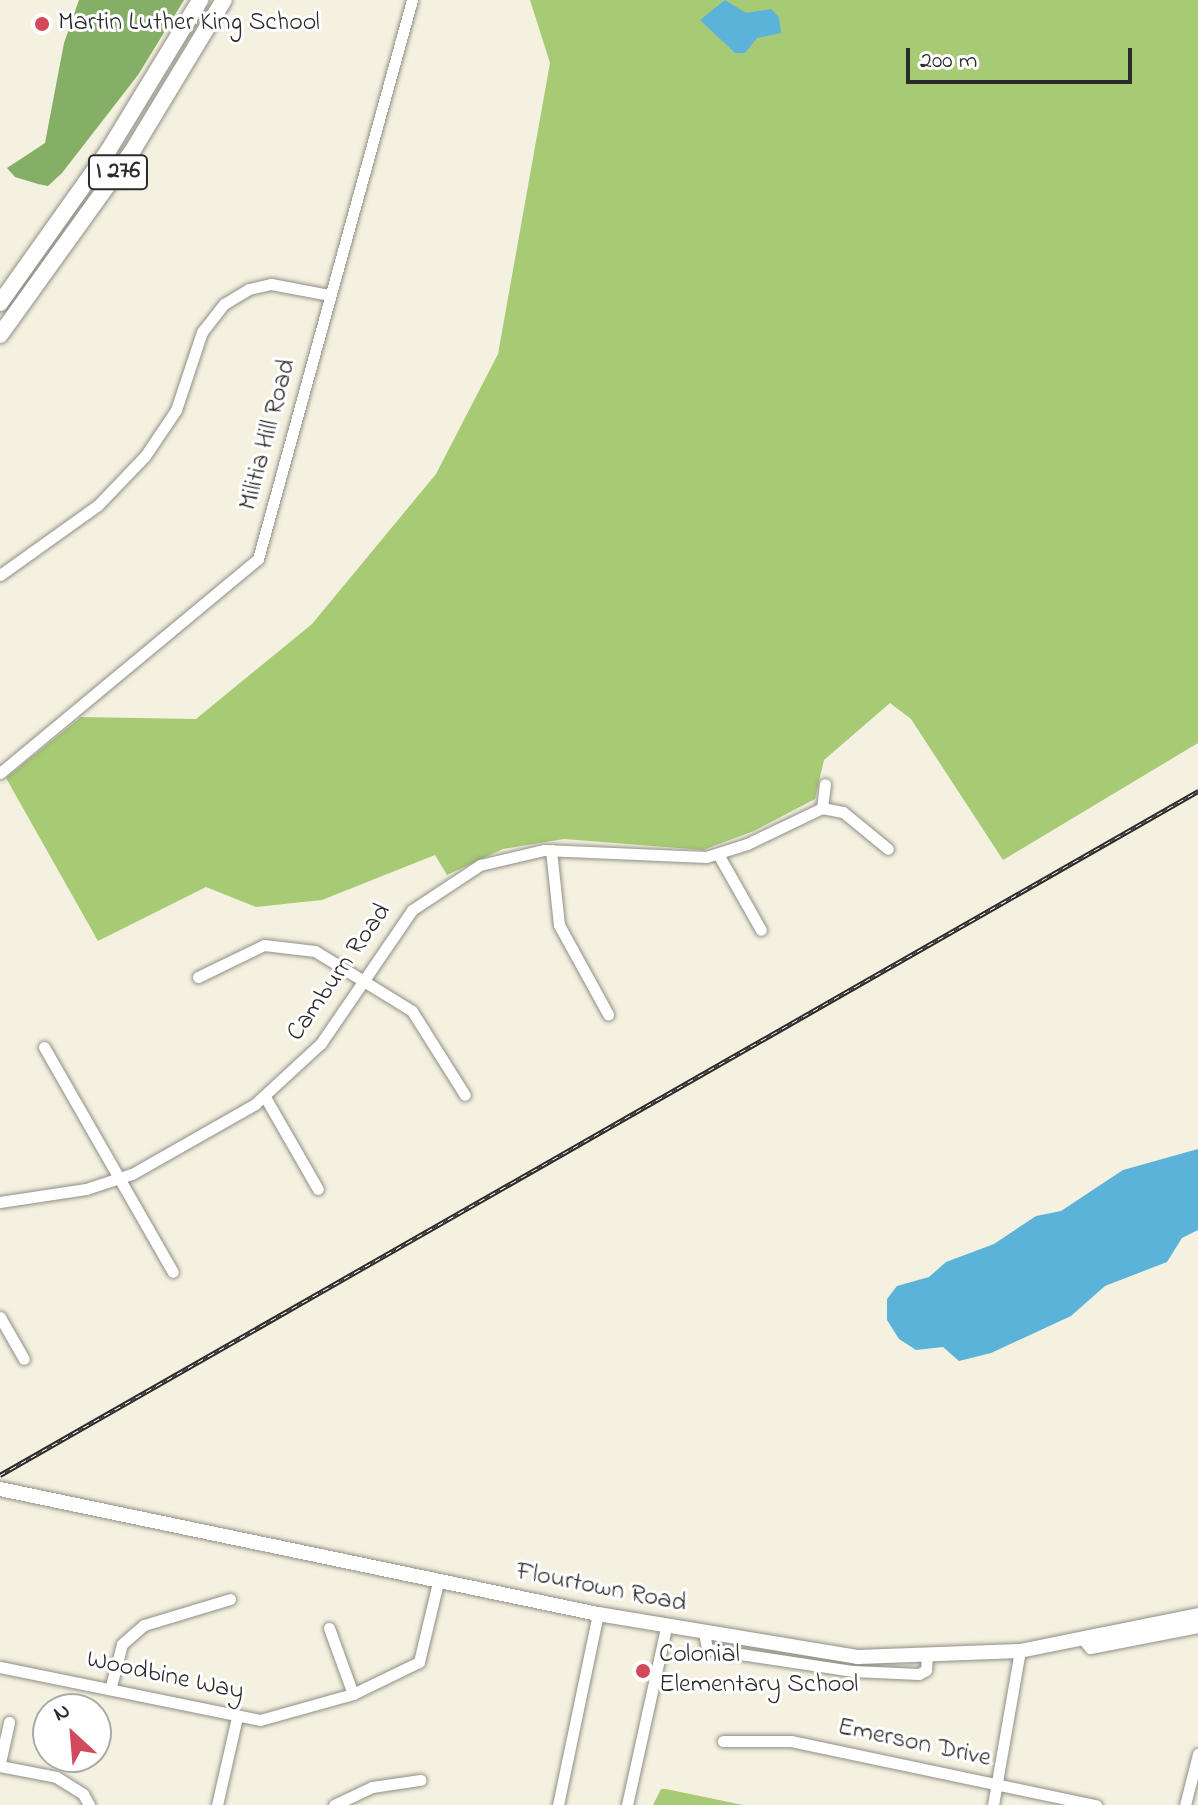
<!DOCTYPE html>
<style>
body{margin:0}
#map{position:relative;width:1198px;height:1805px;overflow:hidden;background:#f4f1e0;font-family:"Indie Flower",sans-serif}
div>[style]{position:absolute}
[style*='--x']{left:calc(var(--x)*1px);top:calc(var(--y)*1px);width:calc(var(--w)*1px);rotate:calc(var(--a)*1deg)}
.green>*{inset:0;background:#a7ca74}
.forest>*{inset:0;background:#85ae66}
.water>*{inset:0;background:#5cb3d9}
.roads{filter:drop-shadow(0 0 2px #908e86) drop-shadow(0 0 2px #908e86)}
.minor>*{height:11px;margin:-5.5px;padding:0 5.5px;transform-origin:5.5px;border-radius:5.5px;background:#fff}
.major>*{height:14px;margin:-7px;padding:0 7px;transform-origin:7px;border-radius:7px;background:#fff}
.highway>*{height:16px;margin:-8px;padding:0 8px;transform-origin:8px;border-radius:8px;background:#fff}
.rail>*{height:5px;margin-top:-2.5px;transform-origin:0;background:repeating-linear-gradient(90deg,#fff 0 6px,#2b2b2b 0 12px);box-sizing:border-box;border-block:2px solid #2b2b2b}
.dots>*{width:22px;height:22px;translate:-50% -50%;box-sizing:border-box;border:4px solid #fff;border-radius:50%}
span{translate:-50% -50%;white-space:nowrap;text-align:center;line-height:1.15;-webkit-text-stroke:6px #fff;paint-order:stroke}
.shield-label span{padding:2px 6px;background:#fff;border:2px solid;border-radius:6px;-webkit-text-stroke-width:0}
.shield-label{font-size:24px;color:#2b2b2b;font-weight:700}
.poi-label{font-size:26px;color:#2b2b2b}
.left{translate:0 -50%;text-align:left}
.street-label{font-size:26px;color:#2b2b2b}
.north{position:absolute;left:32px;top:1693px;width:80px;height:80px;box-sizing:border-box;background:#fff;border:2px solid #aaa;border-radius:50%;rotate:334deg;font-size:22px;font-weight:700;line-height:32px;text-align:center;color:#2b2b2b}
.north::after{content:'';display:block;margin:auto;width:28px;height:36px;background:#d1495b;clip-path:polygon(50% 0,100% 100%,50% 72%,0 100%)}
.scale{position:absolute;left:906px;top:48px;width:226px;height:36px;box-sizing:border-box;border:4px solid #2b2b2b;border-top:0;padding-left:10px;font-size:24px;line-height:28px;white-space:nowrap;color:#2b2b2b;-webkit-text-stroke:6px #fff;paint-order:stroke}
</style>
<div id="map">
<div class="green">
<i style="clip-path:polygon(530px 0,1198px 0,1198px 743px,1003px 860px,911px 719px,890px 703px,824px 760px,815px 799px,754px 831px,703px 850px,564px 839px,503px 849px,447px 875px,435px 855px,322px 900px,256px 907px,206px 887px,98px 941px,6px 778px,81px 717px,196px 719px,312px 624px,436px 474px,498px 354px,550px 63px)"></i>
<i style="clip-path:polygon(661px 1789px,666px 1789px,743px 1805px,653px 1805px)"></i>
</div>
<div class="forest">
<i style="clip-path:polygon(79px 0,184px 0,138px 75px,62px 173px,48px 186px,38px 184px,15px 177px,7px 168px,45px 143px,64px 43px)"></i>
</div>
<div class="water">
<i style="clip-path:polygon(725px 0,746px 13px,771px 9px,779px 17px,781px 33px,757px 38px,745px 53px,735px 53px,700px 20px)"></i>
<i style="clip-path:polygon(1198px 1149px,1198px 1230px,1182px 1238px,1167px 1262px,1105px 1286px,1071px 1316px,991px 1353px,959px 1361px,943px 1347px,916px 1350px,899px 1339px,887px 1320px,887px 1299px,897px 1286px,929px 1277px,946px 1262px,994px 1244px,1036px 1216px,1061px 1211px,1123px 1170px)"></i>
</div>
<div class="roads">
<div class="minor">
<i style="--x:0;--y:575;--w:120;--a:-35.5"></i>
<i style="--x:98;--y:505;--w:68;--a:-46.2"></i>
<i style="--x:145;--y:456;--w:55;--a:-56"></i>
<i style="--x:176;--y:410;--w:82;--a:-71.6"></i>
<i style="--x:202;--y:332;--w:36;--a:-52"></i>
<i style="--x:224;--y:304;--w:29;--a:-31"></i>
<i style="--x:249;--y:289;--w:23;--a:-13"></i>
<i style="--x:271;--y:284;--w:60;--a:10.6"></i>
<i style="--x:0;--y:773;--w:335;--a:-39.7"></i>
<i style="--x:258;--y:559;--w:580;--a:-74.6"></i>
<i style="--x:822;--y:808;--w:24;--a:-83"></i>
<i style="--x:551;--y:850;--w:75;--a:83.9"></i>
<i style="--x:559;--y:925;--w:102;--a:61.2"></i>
<i style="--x:718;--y:854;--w:87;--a:60.5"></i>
<i style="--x:198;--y:977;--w:73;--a:-25.9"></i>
<i style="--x:264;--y:945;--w:51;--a:6.7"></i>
<i style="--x:315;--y:951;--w:114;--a:31.7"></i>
<i style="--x:412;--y:1011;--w:99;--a:57.8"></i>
<i style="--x:44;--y:1047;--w:259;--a:60.2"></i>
<i style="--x:265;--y:1097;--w:106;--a:60.1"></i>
<i style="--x:0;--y:1202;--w:87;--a:-8.6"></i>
<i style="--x:86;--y:1189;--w:48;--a:-18.1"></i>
<i style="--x:132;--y:1174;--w:142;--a:-29.6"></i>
<i style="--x:255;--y:1104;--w:90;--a:-42.7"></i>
<i style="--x:321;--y:1043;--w:161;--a:-55.6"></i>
<i style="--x:412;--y:910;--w:82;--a:-33.5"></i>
<i style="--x:480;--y:865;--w:66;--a:-13.2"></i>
<i style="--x:544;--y:850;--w:162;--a:2.5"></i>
<i style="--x:706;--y:857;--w:43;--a:-17.6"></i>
<i style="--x:747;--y:844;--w:83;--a:-25.6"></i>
<i style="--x:822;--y:808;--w:21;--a:11"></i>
<i style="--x:843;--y:812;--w:58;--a:39.4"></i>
<i style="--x:0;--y:1317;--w:48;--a:60.3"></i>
<i style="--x:329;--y:1628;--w:70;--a:70"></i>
<i style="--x:704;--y:1633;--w:16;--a:79"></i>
<i style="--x:707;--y:1649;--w:148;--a:8.6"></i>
<i style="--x:853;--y:1671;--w:66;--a:2.6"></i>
<i style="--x:919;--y:1674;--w:8;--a:-30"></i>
<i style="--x:926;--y:1670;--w:13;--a:-86"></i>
<i style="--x:1082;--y:1638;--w:13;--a:51"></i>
<i style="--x:1090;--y:1648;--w:110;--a:-11"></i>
<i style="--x:0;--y:1667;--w:265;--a:11.5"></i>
<i style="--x:260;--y:1720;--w:97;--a:-15.6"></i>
<i style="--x:353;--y:1694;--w:73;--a:-25.9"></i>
<i style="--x:419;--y:1662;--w:82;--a:-76.6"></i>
<i style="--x:111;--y:1686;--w:43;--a:-75.3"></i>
<i style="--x:122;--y:1644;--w:29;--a:-41"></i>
<i style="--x:144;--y:1625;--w:90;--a:-16.8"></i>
<i style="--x:723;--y:1741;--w:68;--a:0"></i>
<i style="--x:791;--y:1741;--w:312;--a:11.9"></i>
<i style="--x:0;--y:1763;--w:42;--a:-77.6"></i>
<i style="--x:0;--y:1766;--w:57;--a:11.1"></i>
<i style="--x:56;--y:1777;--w:32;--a:32"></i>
<i style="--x:83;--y:1794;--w:13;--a:61"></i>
<i style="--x:217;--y:1805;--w:90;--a:-77.2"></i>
<i style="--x:334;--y:1805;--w:42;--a:-25.3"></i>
<i style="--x:372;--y:1787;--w:49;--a:-8.3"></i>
<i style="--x:558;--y:1805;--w:195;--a:-78.2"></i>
<i style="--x:627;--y:1805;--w:182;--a:-77.6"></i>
<i style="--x:993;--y:1805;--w:156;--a:-80.1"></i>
<i style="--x:1185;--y:1805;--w:53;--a:-75.7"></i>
</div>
<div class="major">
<i style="--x:0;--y:1489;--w:611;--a:11.81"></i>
<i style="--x:598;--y:1614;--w:264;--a:9.4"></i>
<i style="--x:858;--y:1657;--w:162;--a:-2.1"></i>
<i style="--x:1020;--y:1651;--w:182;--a:-11.4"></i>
</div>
<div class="highway">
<i style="--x:0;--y:303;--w:186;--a:-54.6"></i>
<i style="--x:108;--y:151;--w:177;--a:-58.6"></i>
<i style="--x:0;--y:335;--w:228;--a:-54.3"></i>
<i style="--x:133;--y:150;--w:175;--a:-58.8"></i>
</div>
</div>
<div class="rail">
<i style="--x:0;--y:1475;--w:1380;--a:-29.72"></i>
</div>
<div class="dots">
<i style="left:42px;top:24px;background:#d1495b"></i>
<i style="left:643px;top:1671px;background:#d1495b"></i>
</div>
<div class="shield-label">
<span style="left:118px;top:172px">I 276</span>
</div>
<div class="poi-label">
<span class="left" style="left:58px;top:24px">Martin Luther King School</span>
<span class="left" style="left:659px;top:1671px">Colonial<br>Elementary School</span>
</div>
<div class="street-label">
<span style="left:269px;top:435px;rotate:-75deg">Militia Hill Road</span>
<span style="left:340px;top:973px;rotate:-55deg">Camburn Road</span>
<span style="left:601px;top:1589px;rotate:11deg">Flourtown Road</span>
<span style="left:165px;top:1677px;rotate:12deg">Woodbine Way</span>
<span style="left:914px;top:1744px;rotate:12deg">Emerson Drive</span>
</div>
<div class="north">N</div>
<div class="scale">200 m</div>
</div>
